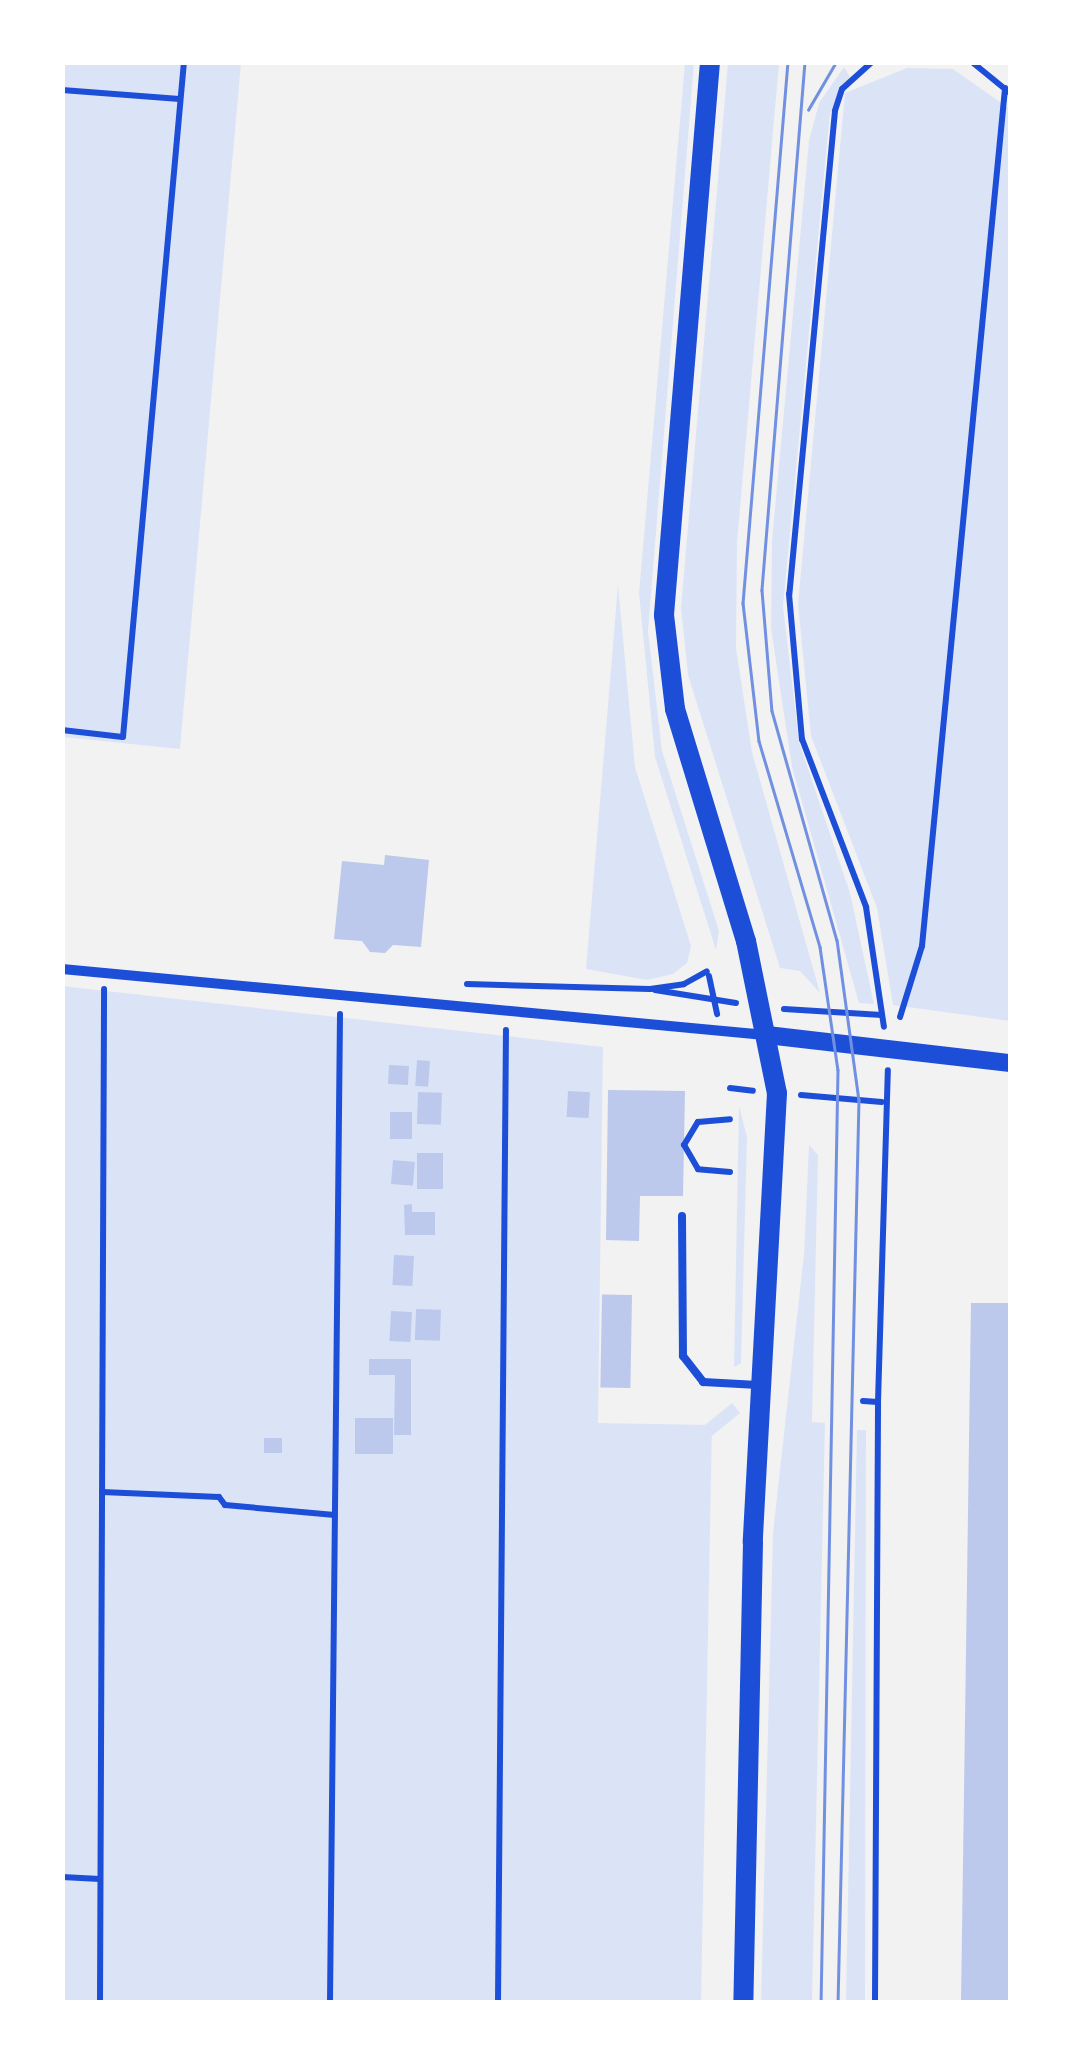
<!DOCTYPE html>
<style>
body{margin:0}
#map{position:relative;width:1073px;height:2065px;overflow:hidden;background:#f2f2f2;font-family:"Fira Sans Condensed",sans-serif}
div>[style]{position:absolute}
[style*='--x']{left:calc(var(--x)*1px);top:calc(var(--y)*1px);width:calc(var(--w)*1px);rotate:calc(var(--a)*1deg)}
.green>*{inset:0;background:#dbe4f7;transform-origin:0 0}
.building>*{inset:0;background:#bdc9ec;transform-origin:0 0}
.path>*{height:6px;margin:-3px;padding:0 3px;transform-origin:3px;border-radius:3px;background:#1d4ed8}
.service>*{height:8px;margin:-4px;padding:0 4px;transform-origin:4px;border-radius:4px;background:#1d4ed8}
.minor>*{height:10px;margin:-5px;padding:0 5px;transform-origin:5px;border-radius:5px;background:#1d4ed8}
.tertiary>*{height:18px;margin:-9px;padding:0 9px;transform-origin:9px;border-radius:9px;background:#1d4ed8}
.secondary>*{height:20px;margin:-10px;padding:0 10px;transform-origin:10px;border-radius:10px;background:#1d4ed8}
.tram>*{height:2.5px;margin:-1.25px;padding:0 1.25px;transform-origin:1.25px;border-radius:1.25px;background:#7290e2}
span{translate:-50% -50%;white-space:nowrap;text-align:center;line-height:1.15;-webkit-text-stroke:8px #fff;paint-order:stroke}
.frame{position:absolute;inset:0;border:65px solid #fff;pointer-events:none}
</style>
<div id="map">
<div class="green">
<i style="clip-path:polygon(62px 63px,241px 63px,180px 749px,63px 737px)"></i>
<i style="clip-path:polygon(685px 63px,694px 63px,648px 631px,662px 751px,719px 931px,716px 950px,655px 757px,639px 593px)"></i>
<i style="clip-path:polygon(728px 63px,779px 63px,737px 543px,736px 648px,752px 752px,820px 993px,800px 971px,780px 968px,688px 675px,681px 608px)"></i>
<i style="clip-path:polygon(844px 67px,850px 77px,830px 113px,783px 606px,799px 742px,850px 893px,874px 1004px,859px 1003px,792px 767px,771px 628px,772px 541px,809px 141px,819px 103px)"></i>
<i style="clip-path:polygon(907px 68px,953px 69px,1010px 109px,1010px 1021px,893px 1005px,877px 908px,811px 736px,798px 604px,845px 93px)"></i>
<i style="clip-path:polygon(618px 585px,635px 767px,691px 946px,687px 963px,673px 974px,647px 980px,586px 969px)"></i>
<i style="clip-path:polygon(62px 986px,603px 1047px,598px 1423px,712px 1425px,701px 2002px,63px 2002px)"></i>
<i style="clip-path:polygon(739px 1106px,747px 1137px,741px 1363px,734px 1367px)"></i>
<i style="clip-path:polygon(809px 1145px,818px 1155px,812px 1422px,825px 1423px,812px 2002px,761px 2002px,773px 1533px,804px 1254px)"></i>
<i style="left:732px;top:1403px;width:13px;height:599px;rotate:51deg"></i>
<i style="clip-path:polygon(857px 1430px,866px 1430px,865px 2002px,846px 2002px)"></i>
</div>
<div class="building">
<i style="clip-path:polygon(385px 855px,429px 860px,421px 947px,393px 945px,385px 953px,370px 952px,362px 941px,334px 939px,342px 861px,384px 865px)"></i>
<i style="left:417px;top:1060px;width:13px;height:26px;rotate:4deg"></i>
<i style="left:389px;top:1065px;width:20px;height:19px;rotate:3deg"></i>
<i style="clip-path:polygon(608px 1090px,685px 1091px,683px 1196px,640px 1196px,639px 1241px,606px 1240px)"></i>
<i style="left:568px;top:1091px;width:22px;height:26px;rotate:3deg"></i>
<i style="left:418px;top:1092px;width:24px;height:32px;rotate:2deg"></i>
<i style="left:390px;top:1112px;width:22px;height:27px"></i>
<i style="left:417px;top:1153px;width:26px;height:36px"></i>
<i style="left:393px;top:1160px;width:22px;height:24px;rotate:5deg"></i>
<i style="clip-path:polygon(412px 1204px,412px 1212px,435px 1212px,435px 1235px,405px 1235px,404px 1205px)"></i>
<i style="left:394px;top:1255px;width:20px;height:30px;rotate:3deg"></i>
<i style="left:632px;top:1295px;width:93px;height:30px;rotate:91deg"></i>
<i style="clip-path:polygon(971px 1303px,1010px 1303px,1010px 2002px,961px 2002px)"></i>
<i style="left:416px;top:1309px;width:25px;height:31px;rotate:2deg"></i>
<i style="left:391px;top:1311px;width:21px;height:30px;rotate:3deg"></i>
<i style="clip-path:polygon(369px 1359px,411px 1359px,411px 1435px,394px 1435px,395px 1375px,369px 1375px)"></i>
<i style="left:355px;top:1418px;width:38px;height:36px"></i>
<i style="left:264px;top:1438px;width:18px;height:15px"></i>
</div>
<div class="path">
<i style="--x:872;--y:62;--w:40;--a:138"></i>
<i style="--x:842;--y:89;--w:23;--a:108"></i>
<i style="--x:835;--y:111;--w:485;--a:95.4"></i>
<i style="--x:789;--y:594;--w:146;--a:84.9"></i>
<i style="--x:802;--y:739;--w:180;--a:69.1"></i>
<i style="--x:866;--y:907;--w:121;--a:81.5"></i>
<i style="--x:972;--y:62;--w:49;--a:39.2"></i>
<i style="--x:62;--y:90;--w:118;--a:4.4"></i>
<i style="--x:62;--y:730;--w:61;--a:6.5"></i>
<i style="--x:123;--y:737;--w:678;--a:-84.84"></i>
<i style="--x:709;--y:976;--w:39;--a:78"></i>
<i style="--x:467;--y:984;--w:183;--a:1.6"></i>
<i style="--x:650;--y:989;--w:34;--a:-8"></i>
<i style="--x:684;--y:984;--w:26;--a:-29"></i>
<i style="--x:655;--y:990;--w:82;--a:9.1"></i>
<i style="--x:784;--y:1009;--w:98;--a:3.5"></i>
<i style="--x:900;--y:1017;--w:74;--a:-72.8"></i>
<i style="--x:922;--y:946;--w:862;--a:-84.47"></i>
<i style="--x:730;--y:1088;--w:23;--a:7"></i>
<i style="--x:801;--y:1095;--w:81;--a:4.9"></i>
<i style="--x:730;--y:1172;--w:32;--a:-175"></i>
<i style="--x:698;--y:1169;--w:28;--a:-120"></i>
<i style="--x:684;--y:1145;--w:27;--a:-59"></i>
<i style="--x:698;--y:1122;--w:32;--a:-5"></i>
<i style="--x:863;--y:1401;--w:15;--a:4"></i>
<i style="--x:102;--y:1492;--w:117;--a:2.4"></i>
<i style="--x:219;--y:1497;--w:10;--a:53"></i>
<i style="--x:225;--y:1505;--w:110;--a:5.2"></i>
<i style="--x:62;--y:1877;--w:38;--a:3"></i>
<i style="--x:100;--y:2002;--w:1013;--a:-89.77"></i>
<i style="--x:330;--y:2002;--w:988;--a:-89.42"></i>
<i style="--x:498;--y:2002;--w:972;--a:-89.53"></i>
<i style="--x:875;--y:2002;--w:600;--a:-89.71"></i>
<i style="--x:878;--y:1402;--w:332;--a:-88.3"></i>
</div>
<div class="service">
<i style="--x:682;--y:1216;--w:140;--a:89.6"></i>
<i style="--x:683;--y:1356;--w:33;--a:52"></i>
<i style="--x:703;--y:1382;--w:55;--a:3.1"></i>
</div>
<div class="minor">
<i style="--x:62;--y:969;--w:707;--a:5.36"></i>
</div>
<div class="tertiary">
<i style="--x:767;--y:1035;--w:245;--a:6.6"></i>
</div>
<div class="secondary">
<i style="--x:710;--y:62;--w:555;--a:94.76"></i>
<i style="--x:664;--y:615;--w:95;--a:83.3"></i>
<i style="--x:675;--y:709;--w:243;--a:73"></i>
<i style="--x:746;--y:941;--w:155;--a:78.5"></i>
<i style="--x:777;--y:1093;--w:450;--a:93.1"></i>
<i style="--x:753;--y:1542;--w:460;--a:91.2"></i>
</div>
<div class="tram">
<i style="--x:788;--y:62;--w:543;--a:94.75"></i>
<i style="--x:743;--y:603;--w:139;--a:83.4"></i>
<i style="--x:759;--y:741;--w:215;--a:73.5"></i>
<i style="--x:820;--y:947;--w:124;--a:81.7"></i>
<i style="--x:838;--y:1070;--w:932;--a:91.04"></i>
<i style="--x:805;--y:62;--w:530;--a:94.66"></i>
<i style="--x:762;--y:590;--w:121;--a:85.3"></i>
<i style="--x:772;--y:711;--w:238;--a:74.2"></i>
<i style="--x:837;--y:940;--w:162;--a:82.2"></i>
<i style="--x:859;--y:1100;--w:902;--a:91.33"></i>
<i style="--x:1008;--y:62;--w:4;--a:56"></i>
<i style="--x:808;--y:110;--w:56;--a:-59.7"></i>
</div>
<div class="frame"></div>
</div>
